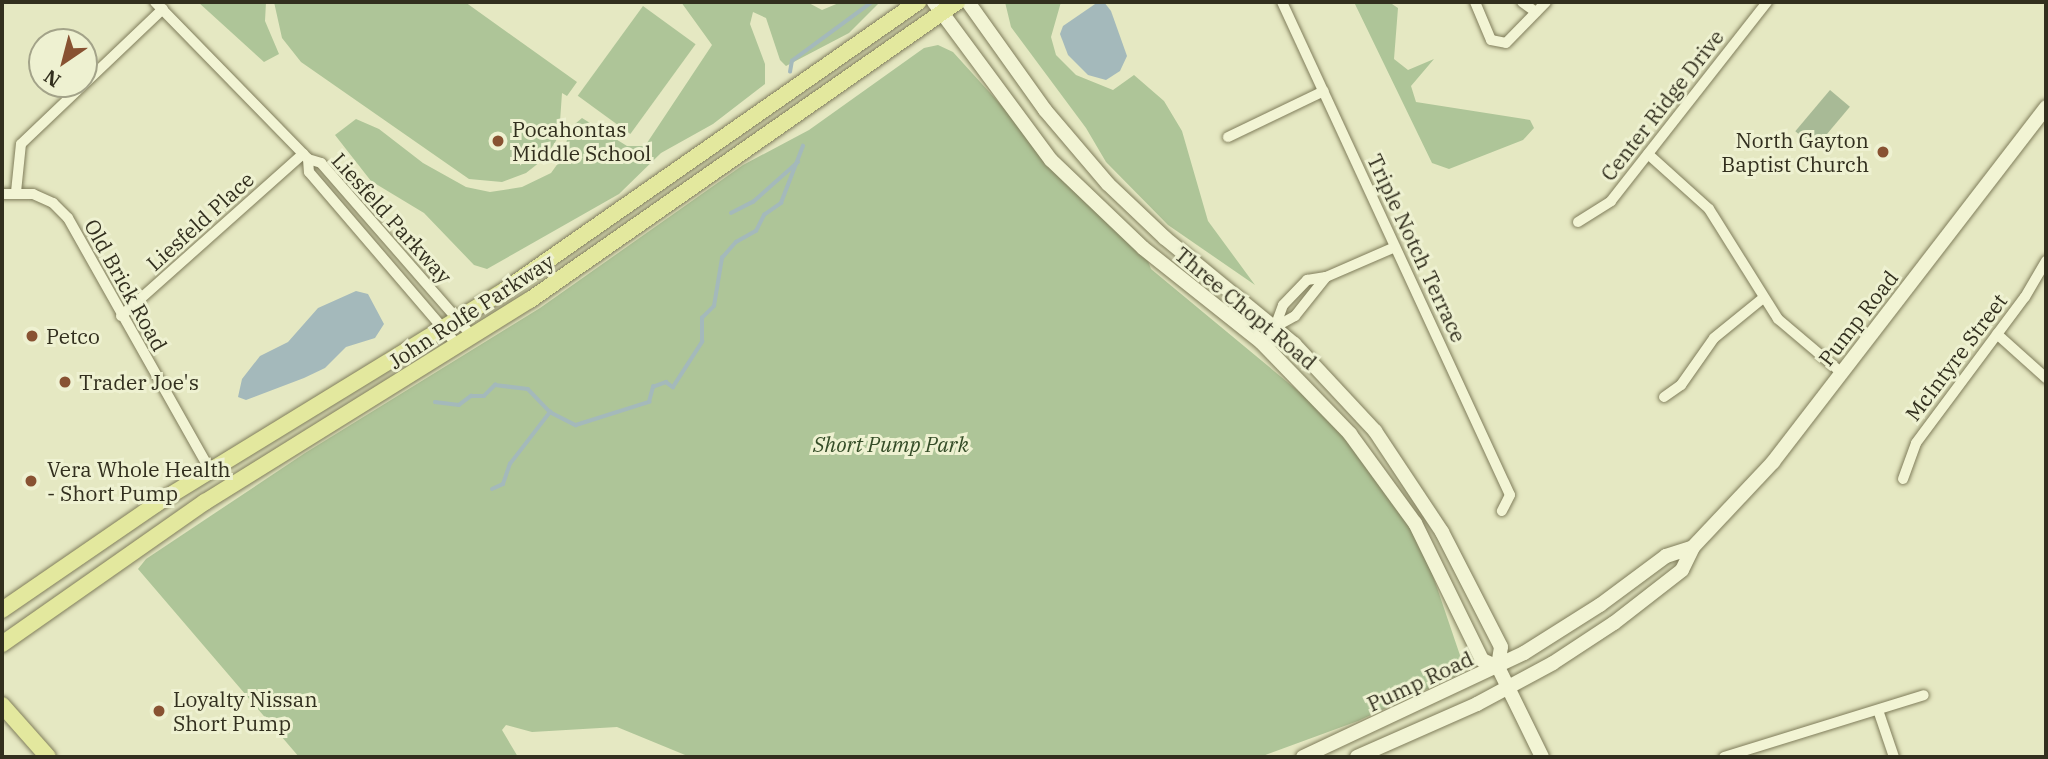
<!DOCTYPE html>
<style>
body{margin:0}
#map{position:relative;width:2048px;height:759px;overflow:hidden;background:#e5e8c2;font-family:"IBM Plex Serif",serif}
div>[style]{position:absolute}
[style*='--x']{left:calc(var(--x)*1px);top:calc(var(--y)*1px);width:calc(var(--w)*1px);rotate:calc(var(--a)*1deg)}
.green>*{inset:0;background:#aec598;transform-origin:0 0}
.cemetery>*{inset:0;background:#a8ba96;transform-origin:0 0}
.water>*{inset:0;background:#a4b9bb}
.stream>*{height:3.5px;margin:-1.75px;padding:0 1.75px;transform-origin:1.75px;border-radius:1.75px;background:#a4b9bb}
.roads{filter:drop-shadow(0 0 2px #807d5b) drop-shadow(0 0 2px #807d5b)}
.street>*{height:10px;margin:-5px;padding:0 5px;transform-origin:5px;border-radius:5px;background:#f2f4d4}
.secondary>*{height:14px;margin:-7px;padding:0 7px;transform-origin:7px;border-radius:7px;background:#f2f4d4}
.primary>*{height:16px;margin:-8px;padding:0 8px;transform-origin:8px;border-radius:8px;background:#e3e89e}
.dots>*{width:19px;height:19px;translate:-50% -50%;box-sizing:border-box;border:4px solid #eef1d1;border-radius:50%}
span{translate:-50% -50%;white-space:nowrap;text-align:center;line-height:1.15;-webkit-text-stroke:6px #eef1d1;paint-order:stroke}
.street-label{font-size:21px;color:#322f1e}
.poi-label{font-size:21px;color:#322f1e}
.left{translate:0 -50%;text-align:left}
.right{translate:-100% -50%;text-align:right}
.park-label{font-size:21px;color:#344c27;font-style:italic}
.frame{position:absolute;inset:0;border:4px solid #322f1e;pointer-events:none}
.north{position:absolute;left:28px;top:28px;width:70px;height:70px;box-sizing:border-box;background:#eef1d1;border:2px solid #a3a389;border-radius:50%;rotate:215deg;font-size:19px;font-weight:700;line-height:28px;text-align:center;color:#322f1e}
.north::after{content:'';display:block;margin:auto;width:24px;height:32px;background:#885232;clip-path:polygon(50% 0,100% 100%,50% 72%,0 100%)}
</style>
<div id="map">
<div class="green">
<i style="clip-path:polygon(198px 2px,266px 2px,265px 21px,279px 54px,264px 62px)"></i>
<i style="clip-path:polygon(274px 2px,465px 2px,577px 82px,567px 96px,562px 93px,559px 136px,545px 158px,526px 173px,502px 182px,469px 179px,301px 62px,282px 38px)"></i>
<i style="clip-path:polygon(681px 2px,807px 2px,822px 10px,841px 2px,880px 2px,849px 33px,786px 66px,780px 60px,766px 18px,753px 12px,750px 24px,765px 64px,765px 84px,713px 124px,661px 153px,619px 194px,487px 269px,474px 265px,424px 213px,371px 181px,335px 135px,356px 119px,379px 129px,423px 163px,466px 187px,490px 192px,522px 187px,551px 173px,564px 155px,569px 129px,582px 118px,627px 146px,645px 146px,712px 45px)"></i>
<i style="clip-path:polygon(1005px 2px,1061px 2px,1051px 37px,1056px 55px,1076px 75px,1113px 90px,1134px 75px,1164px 101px,1182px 131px,1208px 221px,1255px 285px,1168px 225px,1106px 162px,1086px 128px,1011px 27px)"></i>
<i style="clip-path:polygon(1354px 2px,1389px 2px,1398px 8px,1394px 59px,1408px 70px,1434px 59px,1411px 86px,1416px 102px,1530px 120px,1534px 128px,1523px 140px,1449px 169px,1432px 163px)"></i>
<i style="left:643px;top:6px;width:65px;height:111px;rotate:36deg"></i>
<i style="clip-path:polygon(938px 45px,953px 52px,1051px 160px,1143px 248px,1151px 269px,1350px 434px,1415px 523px,1464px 667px,1462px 673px,1358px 721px,1260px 757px,690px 757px,617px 727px,532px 732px,506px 725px,502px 730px,518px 757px,299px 757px,138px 569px,146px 559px,305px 453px,540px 308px,743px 165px,809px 130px,924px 48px)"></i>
</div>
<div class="cemetery">
<i style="left:1830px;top:90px;width:26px;height:54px;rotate:40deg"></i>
</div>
<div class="water">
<i style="clip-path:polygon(1098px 2px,1104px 2px,1111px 11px,1127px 56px,1120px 71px,1106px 80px,1088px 75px,1068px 55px,1060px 34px,1063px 26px)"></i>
<i style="clip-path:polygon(356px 291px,368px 294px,384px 324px,375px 338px,346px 347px,325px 368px,304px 378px,246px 400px,238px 397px,242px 379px,260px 356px,288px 342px,318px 308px)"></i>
</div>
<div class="stream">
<i style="--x:790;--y:72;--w:11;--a:-80"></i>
<i style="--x:792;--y:61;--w:99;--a:-36.4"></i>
<i style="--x:731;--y:213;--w:25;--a:-27"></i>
<i style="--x:753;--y:202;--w:60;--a:-41.6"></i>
<i style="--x:435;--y:402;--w:24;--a:7"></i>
<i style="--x:459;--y:405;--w:15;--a:-37"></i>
<i style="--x:471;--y:396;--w:13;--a:0"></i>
<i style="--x:484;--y:396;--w:16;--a:-45"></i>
<i style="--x:495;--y:385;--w:33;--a:7"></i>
<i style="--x:528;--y:389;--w:32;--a:46"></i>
<i style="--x:550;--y:412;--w:29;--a:27"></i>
<i style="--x:576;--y:425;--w:77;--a:-17.5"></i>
<i style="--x:649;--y:402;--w:16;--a:-75"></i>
<i style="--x:653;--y:387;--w:14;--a:-21"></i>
<i style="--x:666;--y:382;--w:9;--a:36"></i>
<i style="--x:673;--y:387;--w:54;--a:-57.2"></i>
<i style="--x:702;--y:342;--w:24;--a:-90"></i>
<i style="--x:702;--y:318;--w:17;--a:-45"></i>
<i style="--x:714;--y:306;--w:49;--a:-80.5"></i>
<i style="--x:722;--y:258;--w:21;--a:-49"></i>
<i style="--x:736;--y:242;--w:23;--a:-29"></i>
<i style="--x:756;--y:231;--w:18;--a:-63"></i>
<i style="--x:764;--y:215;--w:21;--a:-35"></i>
<i style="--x:781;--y:203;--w:61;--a:-68.9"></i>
<i style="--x:492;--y:489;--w:12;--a:-24"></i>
<i style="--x:503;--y:484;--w:21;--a:-71"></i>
<i style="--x:510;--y:464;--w:66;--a:-52.4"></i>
</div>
<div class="roads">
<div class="street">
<i style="--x:155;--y:2;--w:219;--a:45.7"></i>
<i style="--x:308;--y:159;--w:14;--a:17"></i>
<i style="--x:321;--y:163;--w:231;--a:48.9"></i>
<i style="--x:1282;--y:2;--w:543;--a:65.18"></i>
<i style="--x:1510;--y:495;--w:18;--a:117"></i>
<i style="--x:1475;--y:2;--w:41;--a:67.2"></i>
<i style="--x:1491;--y:40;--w:15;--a:11"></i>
<i style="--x:1506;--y:43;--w:57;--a:-45.7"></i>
<i style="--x:1522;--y:2;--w:17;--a:36"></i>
<i style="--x:1228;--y:137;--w:106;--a:-25.6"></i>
<i style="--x:1648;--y:154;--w:82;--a:42"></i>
<i style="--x:1709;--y:209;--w:130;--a:57.9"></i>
<i style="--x:1778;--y:319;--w:84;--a:40.2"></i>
<i style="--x:308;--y:159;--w:13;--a:86"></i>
<i style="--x:309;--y:172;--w:229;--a:49.4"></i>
<i style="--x:16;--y:192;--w:48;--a:-84.1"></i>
<i style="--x:21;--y:144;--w:196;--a:-43.6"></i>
<i style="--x:2;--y:194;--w:31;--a:0"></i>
<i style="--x:33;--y:194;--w:22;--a:24"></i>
<i style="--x:53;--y:203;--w:21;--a:45"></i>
<i style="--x:68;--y:218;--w:289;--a:60.6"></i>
<i style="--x:1578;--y:222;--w:39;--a:-32"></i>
<i style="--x:1611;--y:201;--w:253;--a:-51.9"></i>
<i style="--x:121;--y:316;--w:244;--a:-41.7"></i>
<i style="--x:1275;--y:327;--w:23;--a:-70"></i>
<i style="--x:1283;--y:305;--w:35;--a:-46"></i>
<i style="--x:1307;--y:280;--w:19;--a:-9"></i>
<i style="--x:1326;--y:277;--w:75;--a:-23.5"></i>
<i style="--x:1997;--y:334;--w:66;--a:41.9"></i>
<i style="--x:1261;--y:342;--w:21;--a:-47"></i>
<i style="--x:1275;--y:327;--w:23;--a:-29"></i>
<i style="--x:1295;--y:316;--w:50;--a:-51.5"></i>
<i style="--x:1664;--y:397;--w:21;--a:-35"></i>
<i style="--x:1681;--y:385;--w:57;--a:-54.9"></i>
<i style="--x:1714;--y:338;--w:62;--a:-39.1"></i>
<i style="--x:1903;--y:479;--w:38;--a:-70"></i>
<i style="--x:1916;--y:443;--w:182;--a:-53.3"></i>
<i style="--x:2025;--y:297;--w:42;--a:-59.7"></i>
<i style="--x:1878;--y:710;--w:50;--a:71.2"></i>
<i style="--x:1724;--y:757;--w:209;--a:-17.2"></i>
</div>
<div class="secondary">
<i style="--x:934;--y:2;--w:197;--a:53.5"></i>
<i style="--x:1051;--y:160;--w:127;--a:43.7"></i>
<i style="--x:1143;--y:248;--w:151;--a:38.5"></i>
<i style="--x:1261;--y:342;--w:128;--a:45.9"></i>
<i style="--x:1350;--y:434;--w:110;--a:53.9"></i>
<i style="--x:1415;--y:523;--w:153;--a:63.9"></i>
<i style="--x:1482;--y:660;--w:17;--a:24"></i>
<i style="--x:968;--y:2;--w:133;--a:54.5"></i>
<i style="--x:1045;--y:110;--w:97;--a:49.6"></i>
<i style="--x:1108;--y:184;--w:79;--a:43.5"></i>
<i style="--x:1165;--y:238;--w:167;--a:39.4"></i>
<i style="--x:1294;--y:344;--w:119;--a:47"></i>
<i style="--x:1375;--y:431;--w:121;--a:56.4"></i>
<i style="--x:1442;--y:532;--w:129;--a:62.8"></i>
<i style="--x:1501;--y:647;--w:20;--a:99"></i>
<i style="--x:1498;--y:667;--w:100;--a:63.9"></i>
<i style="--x:1303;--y:757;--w:244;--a:-25.2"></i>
<i style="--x:1524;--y:653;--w:90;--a:-32.3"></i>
<i style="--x:1600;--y:605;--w:82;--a:-36.6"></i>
<i style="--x:1666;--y:556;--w:28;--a:-18"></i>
<i style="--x:1357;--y:757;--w:131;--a:-23.8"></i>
<i style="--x:1477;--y:704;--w:86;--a:-28.3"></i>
<i style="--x:1553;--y:663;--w:73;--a:-33.3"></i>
<i style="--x:1614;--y:623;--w:86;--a:-37.9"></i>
<i style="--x:1682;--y:570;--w:25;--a:-64"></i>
<i style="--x:1693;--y:547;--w:117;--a:-46.7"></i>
<i style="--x:1773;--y:462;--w:448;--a:-52.4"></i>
</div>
<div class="primary">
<i style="--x:2;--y:610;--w:187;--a:-34.5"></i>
<i style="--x:156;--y:504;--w:409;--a:-31.5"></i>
<i style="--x:505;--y:290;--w:504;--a:-34.89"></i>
<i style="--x:2;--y:644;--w:248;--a:-35"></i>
<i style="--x:205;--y:502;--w:383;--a:-31.9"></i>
<i style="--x:530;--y:300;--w:521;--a:-34.91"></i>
<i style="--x:2;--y:705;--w:69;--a:48.5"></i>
</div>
</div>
<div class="dots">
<i style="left:498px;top:141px;background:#885232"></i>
<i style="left:1883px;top:152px;background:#885232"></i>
<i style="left:32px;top:336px;background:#885232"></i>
<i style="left:65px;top:382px;background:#885232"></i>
<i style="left:31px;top:481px;background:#885232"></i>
<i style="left:159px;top:711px;background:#885232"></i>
</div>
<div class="street-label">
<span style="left:1662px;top:105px;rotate:-52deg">Center Ridge Drive</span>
<span style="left:392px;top:218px;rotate:48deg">Liesfeld Parkway</span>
<span style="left:200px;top:221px;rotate:-42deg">Liesfeld Place</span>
<span style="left:1417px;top:248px;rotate:65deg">Triple Notch Terrace</span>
<span style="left:126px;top:285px;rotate:61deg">Old Brick Road</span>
<span style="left:1246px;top:308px;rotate:40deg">Three Chopt Road</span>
<span style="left:471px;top:311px;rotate:-33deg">John Rolfe Parkway</span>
<span style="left:1858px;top:318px;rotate:-52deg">Pump Road</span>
<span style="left:1956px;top:357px;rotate:-53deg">McIntyre Street</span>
<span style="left:1420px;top:681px;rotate:-25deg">Pump Road</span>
</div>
<div class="poi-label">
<span class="left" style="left:512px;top:141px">Pocahontas<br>Middle School</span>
<span class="right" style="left:1869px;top:152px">North Gayton<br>Baptist Church</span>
<span class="left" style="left:46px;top:336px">Petco</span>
<span class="left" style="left:79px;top:382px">Trader Joe's</span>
<span class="left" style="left:47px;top:481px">Vera Whole Health<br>- Short Pump</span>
<span class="left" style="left:173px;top:711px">Loyalty Nissan<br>Short Pump</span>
</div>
<div class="park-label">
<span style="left:891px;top:444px">Short Pump Park</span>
</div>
<div class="frame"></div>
<div class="north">N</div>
</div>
